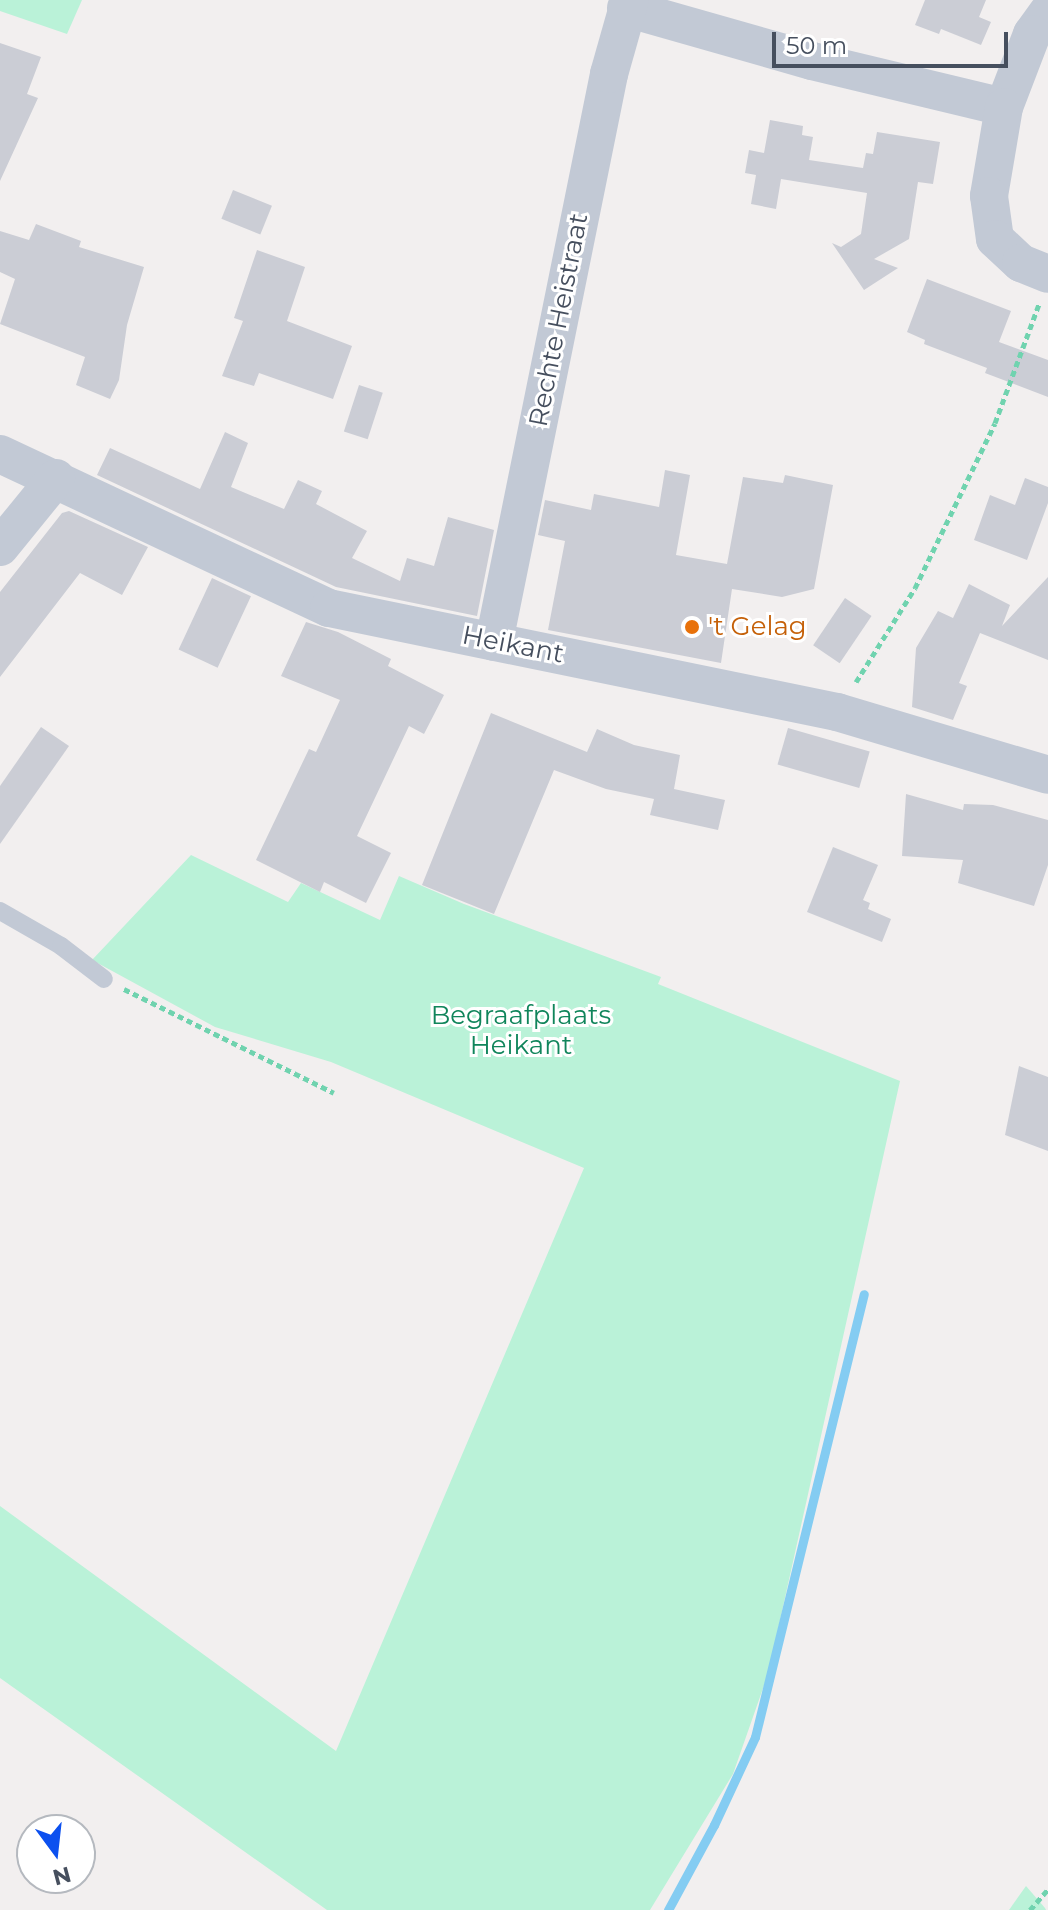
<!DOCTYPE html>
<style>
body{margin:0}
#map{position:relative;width:1048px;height:1910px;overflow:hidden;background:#f2efef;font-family:Montserrat,sans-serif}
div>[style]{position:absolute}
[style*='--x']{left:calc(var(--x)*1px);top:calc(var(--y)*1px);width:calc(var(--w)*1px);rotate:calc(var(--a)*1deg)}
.green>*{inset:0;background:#baf2d8}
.stream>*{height:9px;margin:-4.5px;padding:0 4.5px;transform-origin:4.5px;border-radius:4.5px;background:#84ccf2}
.building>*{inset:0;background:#cbcdd5;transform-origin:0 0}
.path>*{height:5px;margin-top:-2.5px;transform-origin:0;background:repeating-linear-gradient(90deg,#70d3af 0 6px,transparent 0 10px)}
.service>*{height:18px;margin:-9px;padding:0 9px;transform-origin:9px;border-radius:9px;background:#c2c9d5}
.minor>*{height:38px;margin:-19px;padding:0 19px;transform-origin:19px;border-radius:19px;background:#c2c9d5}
.dots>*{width:22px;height:22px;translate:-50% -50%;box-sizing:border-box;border:4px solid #fff;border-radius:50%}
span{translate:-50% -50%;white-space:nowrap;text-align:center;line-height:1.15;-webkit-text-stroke:6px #fff;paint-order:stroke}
.street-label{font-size:26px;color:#464f5e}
.food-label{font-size:26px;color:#c56008}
.left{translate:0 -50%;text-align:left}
.park-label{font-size:26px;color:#10855b}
.north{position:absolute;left:16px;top:1814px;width:80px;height:80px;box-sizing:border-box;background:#fff;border:2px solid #b5b9bf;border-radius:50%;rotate:165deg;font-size:22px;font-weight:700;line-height:32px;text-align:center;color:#464f5e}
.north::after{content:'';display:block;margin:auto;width:28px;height:36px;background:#0c50ef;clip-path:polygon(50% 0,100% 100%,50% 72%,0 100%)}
.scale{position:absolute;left:772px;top:32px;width:236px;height:36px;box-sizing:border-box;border:4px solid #464f5e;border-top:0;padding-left:10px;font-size:24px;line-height:28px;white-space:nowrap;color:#464f5e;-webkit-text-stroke:6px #fff;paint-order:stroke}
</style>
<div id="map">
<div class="green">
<i style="clip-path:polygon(0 0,82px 0,67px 34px,0 11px)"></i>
<i style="clip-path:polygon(191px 855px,288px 902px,301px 883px,380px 920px,399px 876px,464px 904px,661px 977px,658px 984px,900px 1081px,768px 1674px,733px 1774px,650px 1910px,327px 1910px,0 1678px,0 1506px,336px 1751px,584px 1168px,331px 1062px,215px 1027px,92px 960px)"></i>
<i style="clip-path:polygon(1026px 1886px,1045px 1908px,1046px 1910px,1009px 1910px)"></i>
</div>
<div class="stream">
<i style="--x:668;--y:1910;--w:97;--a:-61.6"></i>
<i style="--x:714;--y:1825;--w:97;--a:-65"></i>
<i style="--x:755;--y:1737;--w:456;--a:-76.2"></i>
</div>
<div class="building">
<i style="clip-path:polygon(925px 0,986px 0,979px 17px,991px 22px,981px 45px,941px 29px,939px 34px,915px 25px)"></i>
<i style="clip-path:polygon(0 43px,41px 57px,27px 94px,38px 98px,0 181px)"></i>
<i style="clip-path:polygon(770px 120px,803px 126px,802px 135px,813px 137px,809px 160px,863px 168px,866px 153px,873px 154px,877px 132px,940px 142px,933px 184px,918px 182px,909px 239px,874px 259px,898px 268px,864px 290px,832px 243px,841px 247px,861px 234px,867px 193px,781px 179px,776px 209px,751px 204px,756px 175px,745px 173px,749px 150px,764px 153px)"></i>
<i style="left:233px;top:190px;width:42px;height:31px;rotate:22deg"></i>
<i style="clip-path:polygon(36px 224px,81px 241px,79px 247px,144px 267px,127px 325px,119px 380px,110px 399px,76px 385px,85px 357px,0 324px,15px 279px,0 272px,0 231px,29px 240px)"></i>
<i style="clip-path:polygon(257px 250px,305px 267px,287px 321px,352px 346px,333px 399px,259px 373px,254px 386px,222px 376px,243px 321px,234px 318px)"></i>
<i style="clip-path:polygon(927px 279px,1011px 311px,999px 342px,1048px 360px,1048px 397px,985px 373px,987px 368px,924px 344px,925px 340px,907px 332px)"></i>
<i style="left:359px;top:385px;width:25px;height:49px;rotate:18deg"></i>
<i style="clip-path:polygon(225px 432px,248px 443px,231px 487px,284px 509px,298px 480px,322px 491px,316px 504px,367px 531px,352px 558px,400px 581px,407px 558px,434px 566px,448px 517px,494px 530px,477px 616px,336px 587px,97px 475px,110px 448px,200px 489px)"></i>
<i style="clip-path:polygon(665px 470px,690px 475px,676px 555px,727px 564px,743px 477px,783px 483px,785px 475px,833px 485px,814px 589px,782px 597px,732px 589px,721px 663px,548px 630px,565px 541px,538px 535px,545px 500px,591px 510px,594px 494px,659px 507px)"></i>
<i style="clip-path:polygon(1025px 478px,1048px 487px,1048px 503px,1027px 560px,974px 540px,990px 495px,1015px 505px)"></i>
<i style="clip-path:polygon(69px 511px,148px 547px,122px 595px,80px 573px,0 677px,0 592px,62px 513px)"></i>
<i style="clip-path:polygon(1048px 577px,1048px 660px,980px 633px,959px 683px,967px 686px,953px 720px,912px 707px,916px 648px,938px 611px,953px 618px,969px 584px,1010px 605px,1002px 626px)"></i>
<i style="left:212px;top:578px;width:43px;height:79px;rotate:25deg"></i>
<i style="left:845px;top:598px;width:32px;height:57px;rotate:34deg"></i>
<i style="clip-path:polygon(306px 622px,338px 632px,391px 659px,388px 666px,444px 695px,424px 734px,409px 726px,357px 836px,391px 853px,366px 903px,324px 882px,320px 892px,256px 860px,309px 749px,316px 752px,340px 700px,281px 676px)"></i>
<i style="clip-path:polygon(491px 713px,587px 752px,597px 729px,634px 745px,680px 755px,674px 789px,725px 800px,718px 830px,650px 815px,654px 799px,606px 789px,554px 770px,494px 914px,422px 885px)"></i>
<i style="clip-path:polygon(41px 727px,69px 746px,0 844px,0 786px)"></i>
<i style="left:788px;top:728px;width:85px;height:38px;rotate:16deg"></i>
<i style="clip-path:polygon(906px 794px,963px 810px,964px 804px,993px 805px,1048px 820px,1048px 865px,1034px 906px,958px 883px,963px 860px,902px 856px)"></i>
<i style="clip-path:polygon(833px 847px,878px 865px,863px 900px,870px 903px,868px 909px,891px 919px,882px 942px,807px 912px)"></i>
<i style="clip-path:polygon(1019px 1066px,1048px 1077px,1048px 1151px,1005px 1135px)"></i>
</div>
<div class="path">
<i style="--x:856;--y:682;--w:111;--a:-57.9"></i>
<i style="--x:915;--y:588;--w:183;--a:-64.1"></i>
<i style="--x:995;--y:423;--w:127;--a:-69.7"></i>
<i style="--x:124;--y:989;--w:234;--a:26.3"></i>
<i style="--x:1030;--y:1910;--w:28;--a:-49"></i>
</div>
<div class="service">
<i style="--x:0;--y:911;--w:70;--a:29.8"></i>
<i style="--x:61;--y:946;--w:54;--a:37.5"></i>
</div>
<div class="minor">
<i style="--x:626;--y:8;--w:193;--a:15.9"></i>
<i style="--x:812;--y:61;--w:197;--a:13.5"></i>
<i style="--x:1048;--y:12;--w:27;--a:126"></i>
<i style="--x:1032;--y:34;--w:78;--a:111"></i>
<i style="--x:1004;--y:107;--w:90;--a:99.6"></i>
<i style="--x:989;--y:196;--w:43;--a:82.1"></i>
<i style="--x:995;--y:239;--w:35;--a:43"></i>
<i style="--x:1021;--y:263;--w:29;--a:22"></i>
<i style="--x:0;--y:454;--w:363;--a:25.1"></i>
<i style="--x:329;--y:608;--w:519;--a:11.57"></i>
<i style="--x:837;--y:712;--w:220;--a:16.6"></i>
<i style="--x:0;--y:547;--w:89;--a:-50.9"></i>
<i style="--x:494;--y:642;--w:580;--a:-78.55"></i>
<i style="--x:609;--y:74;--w:77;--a:-74.2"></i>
</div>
<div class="dots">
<i style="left:692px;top:627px;background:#e8710a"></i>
</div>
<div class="street-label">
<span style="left:559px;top:320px;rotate:-79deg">Rechte Heistraat</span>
<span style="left:513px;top:645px;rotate:11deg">Heikant</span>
</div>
<div class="food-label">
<span class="left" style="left:708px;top:627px">'t Gelag</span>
</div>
<div class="park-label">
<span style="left:521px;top:1031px">Begraafplaats<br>Heikant</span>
</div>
<div class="north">N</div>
<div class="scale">50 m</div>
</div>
